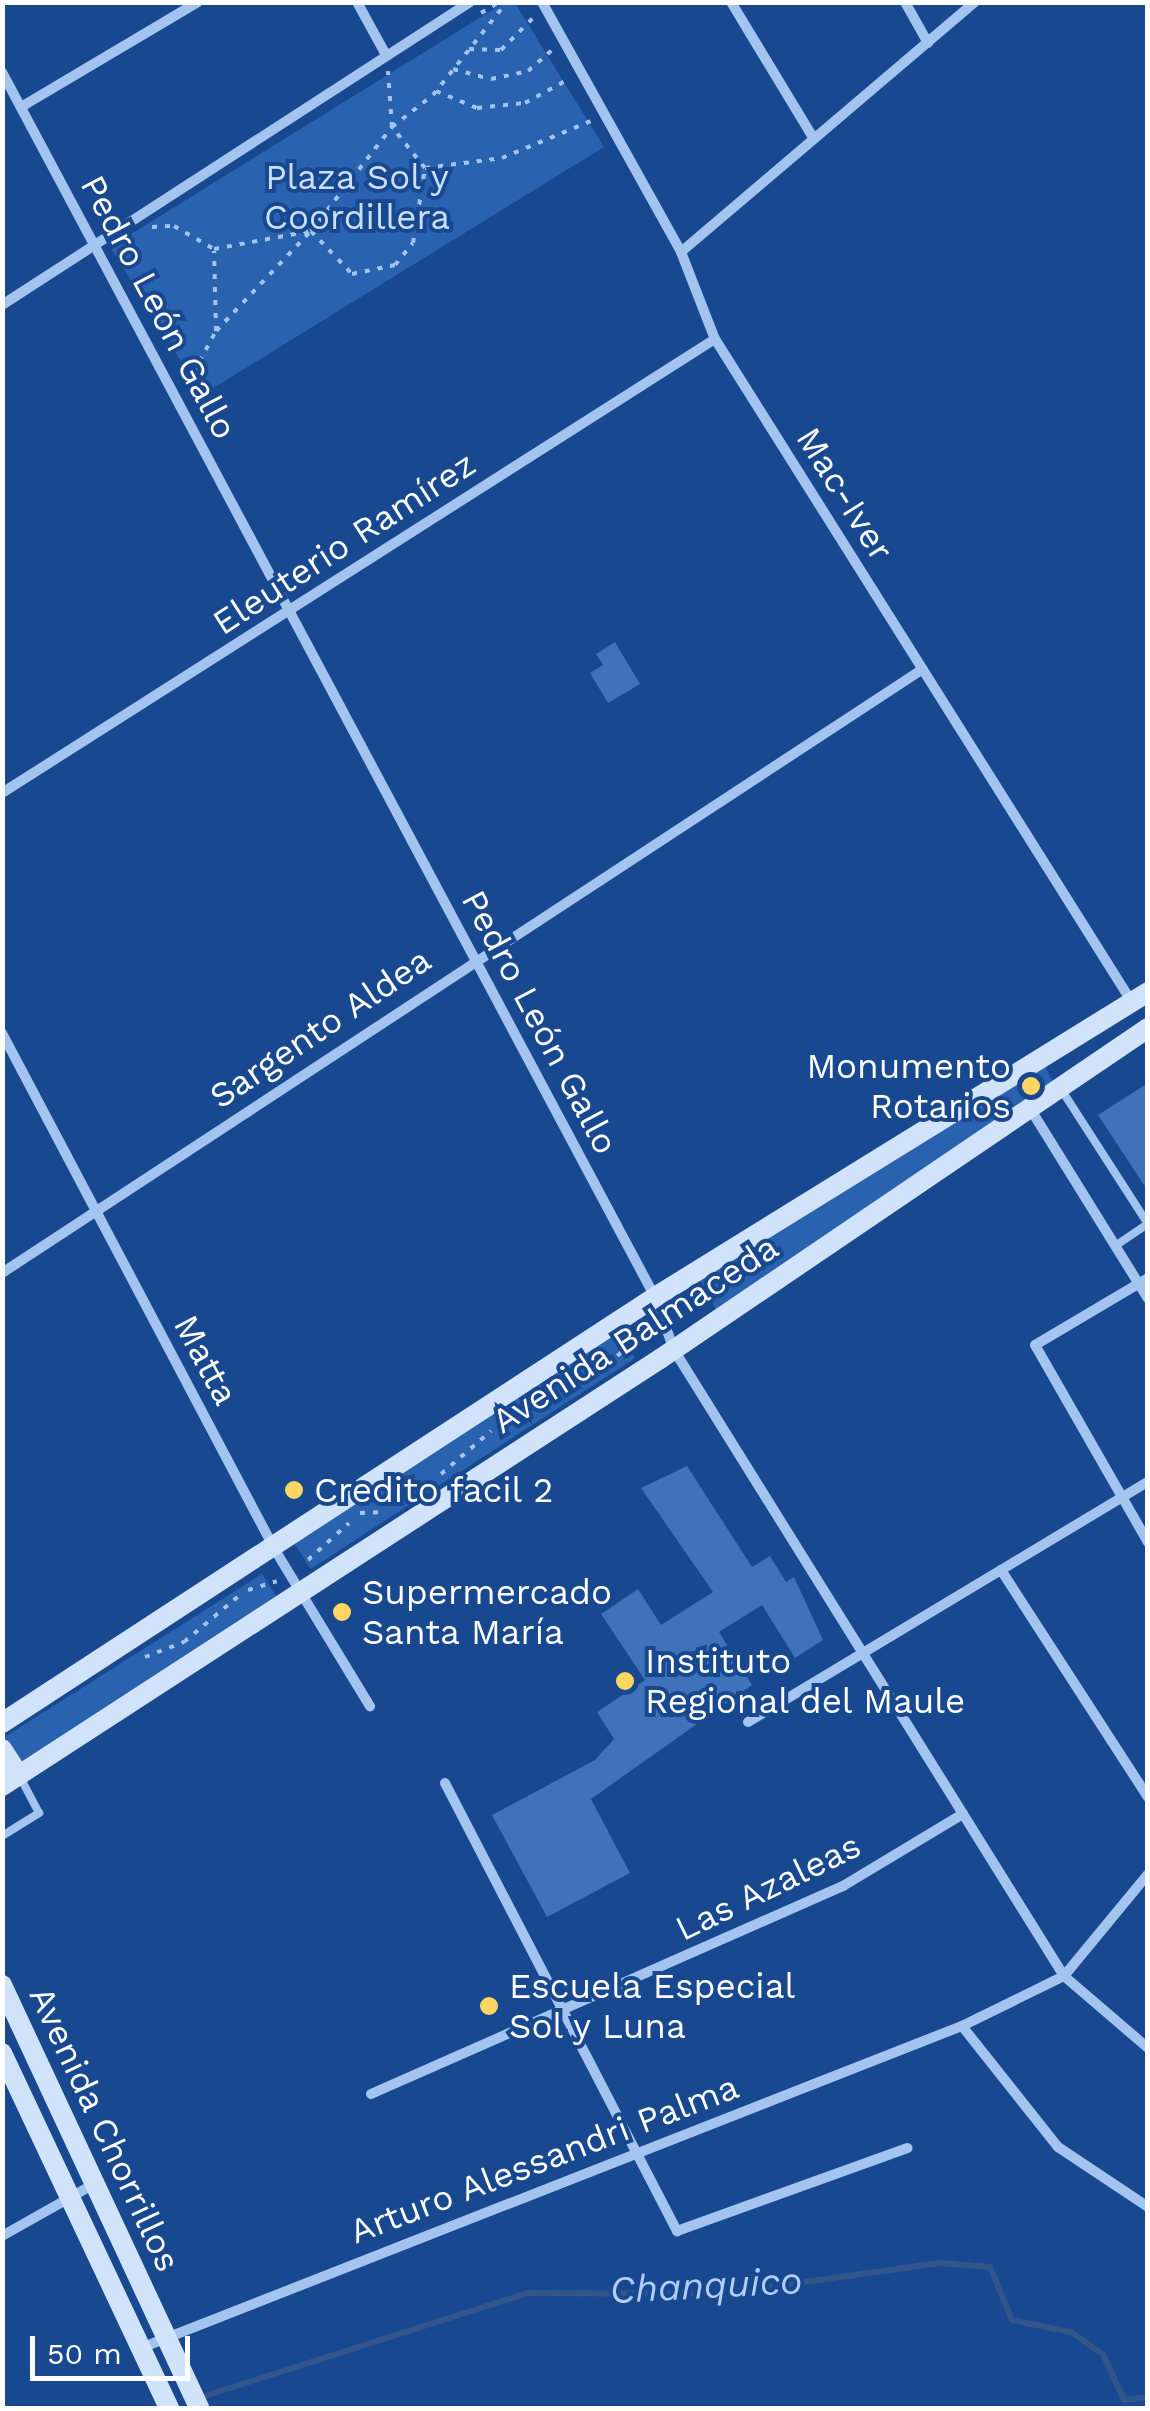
<!DOCTYPE html>
<meta charset="utf-8">
<style>
body{margin:0}
#map{position:relative;width:1150px;height:2411px;overflow:hidden;background:#174890;font-family:"Work Sans",sans-serif}
div>[style]{position:absolute}
[style*='--x']{left:calc(var(--x)*1px);top:calc(var(--y)*1px);width:calc(var(--w)*1px);rotate:calc(var(--a)*1deg)}
.green>*{inset:0;background:#2962ae;transform-origin:0 0}
.stream>*{height:6px;margin:-3px;padding:0 3px;transform-origin:3px;border-radius:3px;background:#32568b}
.building>*{inset:0;background:#3f72b8}
.path>*{height:4px;margin-top:-2px;transform-origin:0;background:repeating-linear-gradient(90deg,#a4c4f0 0 5px,transparent 0 13px)}
.lane>*{height:8px;margin:-4px;padding:0 4px;transform-origin:4px;border-radius:4px;background:#a4c4f0}
.street>*{height:10px;margin:-5px;padding:0 5px;transform-origin:5px;border-radius:5px;background:#a4c4f0}
.secondary>*{height:20px;margin:-10px;padding:0 10px;transform-origin:10px;border-radius:10px;background:#d1e2fb}
.dots>*{width:28px;height:28px;translate:-50% -50%;box-sizing:border-box;border:5px solid #174890;border-radius:50%}
span{translate:-50% -50%;white-space:nowrap;text-align:center;line-height:1.15;-webkit-text-stroke:8px #174890;paint-order:stroke}
.park-label{font-size:35px;color:#cadffb}
.street-label{font-size:35px;color:#fff}
.poi-label{font-size:35px;color:#fff}
.right{translate:-100% -50%;text-align:right}
.left{translate:0 -50%;text-align:left}
.water-label{font-size:38px;color:#b0cef7;font-style:italic}
.frame{position:absolute;inset:0;border:5px solid #fff;pointer-events:none}
.scale{position:absolute;left:30px;top:2336px;width:160px;height:45px;box-sizing:border-box;border:5px solid #fff;border-top:0;padding-left:12px;font-size:30px;line-height:35px;white-space:nowrap;color:#fff;-webkit-text-stroke:8px #174890;paint-order:stroke}
</style>
<div id="map">
<div class="green">
<i style="clip-path:polygon(505px 2px,515px 3px,604px 147px,202px 395px,110px 247px)"></i>
<i style="clip-path:polygon(1043px 1063px,1055px 1086px,716px 1310px,700px 1279px)"></i>
<i style="left:619px;top:1333px;width:30px;height:387px;rotate:57deg"></i>
<i style="clip-path:polygon(262px 1574px,276px 1596px,3px 1773px,3px 1738px)"></i>
</div>
<div class="stream">
<i style="--x:205;--y:2396;--w:338;--a:-17.7"></i>
<i style="--x:527;--y:2293;--w:192;--a:0.3"></i>
<i style="--x:719;--y:2294;--w:223;--a:-8"></i>
<i style="--x:940;--y:2263;--w:50;--a:4.6"></i>
<i style="--x:990;--y:2267;--w:57;--a:67.5"></i>
<i style="--x:1012;--y:2320;--w:60;--a:11.5"></i>
<i style="--x:1071;--y:2332;--w:39;--a:35"></i>
<i style="--x:1103;--y:2354;--w:51;--a:65.5"></i>
<i style="--x:1124;--y:2400;--w:24;--a:-7"></i>
</div>
<div class="building">
<i style="clip-path:polygon(615px 642px,640px 684px,608px 703px,590px 673px,603px 665px,596px 654px)"></i>
<i style="clip-path:polygon(1148px 1083px,1148px 1191px,1098px 1115px)"></i>
<i style="clip-path:polygon(687px 1466px,752px 1567px,770px 1556px,786px 1582px,794px 1577px,823px 1640px,795px 1658px,762px 1605px,719px 1632px,752px 1685px,591px 1799px,630px 1873px,547px 1917px,492px 1815px,595px 1760px,614px 1739px,597px 1712px,645px 1680px,601px 1614px,638px 1589px,661px 1625px,713px 1592px,641px 1488px)"></i>
</div>
<div class="path">
<i style="--x:481;--y:13;--w:21;--a:-31"></i>
<i style="--x:469;--y:49;--w:32;--a:2"></i>
<i style="--x:501;--y:50;--w:47;--a:-45"></i>
<i style="--x:453;--y:69;--w:39;--a:15"></i>
<i style="--x:491;--y:79;--w:38;--a:-12"></i>
<i style="--x:528;--y:71;--w:33;--a:-41"></i>
<i style="--x:436;--y:91;--w:44;--a:22.5"></i>
<i style="--x:477;--y:108;--w:48;--a:-5.9"></i>
<i style="--x:525;--y:103;--w:48;--a:-28.7"></i>
<i style="--x:425;--y:168;--w:78;--a:-7.4"></i>
<i style="--x:502;--y:158;--w:96;--a:-22.6"></i>
<i style="--x:152;--y:227;--w:22;--a:-3"></i>
<i style="--x:174;--y:226;--w:46;--a:29.9"></i>
<i style="--x:214;--y:249;--w:99;--a:-10.5"></i>
<i style="--x:311;--y:231;--w:132;--a:-52.1"></i>
<i style="--x:392;--y:127;--w:56;--a:-94.1"></i>
<i style="--x:216;--y:331;--w:138;--a:-46.5"></i>
<i style="--x:311;--y:231;--w:59;--a:46.4"></i>
<i style="--x:352;--y:274;--w:44;--a:-11.8"></i>
<i style="--x:395;--y:265;--w:28;--a:-51"></i>
<i style="--x:413;--y:243;--w:76;--a:-80.9"></i>
<i style="--x:425;--y:168;--w:53;--a:-128.8"></i>
<i style="--x:392;--y:127;--w:52;--a:-38"></i>
<i style="--x:433;--y:95;--w:119;--a:-51.5"></i>
<i style="--x:187;--y:384;--w:60;--a:-61.3"></i>
<i style="--x:216;--y:331;--w:80;--a:-91.4"></i>
<i style="--x:598;--y:1373;--w:60;--a:-41.6"></i>
<i style="--x:510;--y:1417;--w:50;--a:-21"></i>
<i style="--x:441;--y:1474;--w:66;--a:-40.7"></i>
<i style="--x:360;--y:1513;--w:26;--a:-2"></i>
<i style="--x:308;--y:1560;--w:55;--a:-42.1"></i>
<i style="--x:248;--y:1590;--w:30;--a:-17"></i>
<i style="--x:145;--y:1657;--w:42;--a:-21"></i>
<i style="--x:184;--y:1642;--w:73;--a:-40"></i>
</div>
<div class="lane">
<i style="--x:1061;--y:1089;--w:161;--a:57.2"></i>
<i style="--x:1115;--y:1246;--w:40;--a:-34"></i>
<i style="--x:2;--y:1836;--w:44;--a:-31.9"></i>
<i style="--x:39;--y:1813;--w:43;--a:-117.8"></i>
</div>
<div class="street">
<i style="--x:357;--y:2;--w:60;--a:61.3"></i>
<i style="--x:542;--y:2;--w:286;--a:60.9"></i>
<i style="--x:681;--y:252;--w:93;--a:68.7"></i>
<i style="--x:715;--y:339;--w:780;--a:57.84"></i>
<i style="--x:731;--y:2;--w:160;--a:58.8"></i>
<i style="--x:905;--y:2;--w:47;--a:60.7"></i>
<i style="--x:2;--y:72;--w:1388;--a:61.94"></i>
<i style="--x:655;--y:1297;--w:56;--a:70.3"></i>
<i style="--x:674;--y:1350;--w:738;--a:58.08"></i>
<i style="--x:1064;--y:1976;--w:111;--a:40.6"></i>
<i style="--x:21;--y:107;--w:206;--a:-30.7"></i>
<i style="--x:681;--y:252;--w:386;--a:-40.4"></i>
<i style="--x:2;--y:305;--w:558;--a:-32.92"></i>
<i style="--x:2;--y:793;--w:845;--a:-32.49"></i>
<i style="--x:2;--y:1033;--w:585;--a:62.16"></i>
<i style="--x:275;--y:1550;--w:183;--a:58.7"></i>
<i style="--x:1031;--y:1110;--w:222;--a:58.2"></i>
<i style="--x:2;--y:1273;--w:1101;--a:-33.26"></i>
<i style="--x:1148;--y:1278;--w:131;--a:149.3"></i>
<i style="--x:1035;--y:1345;--w:227;--a:60.2"></i>
<i style="--x:1001;--y:1570;--w:270;--a:57.1"></i>
<i style="--x:748;--y:1722;--w:466;--a:-31"></i>
<i style="--x:445;--y:1783;--w:505;--a:62.62"></i>
<i style="--x:677;--y:2231;--w:245;--a:-19.8"></i>
<i style="--x:962;--y:2026;--w:154;--a:51.6"></i>
<i style="--x:1058;--y:2147;--w:108;--a:33.7"></i>
<i style="--x:371;--y:2094;--w:516;--a:-23.78"></i>
<i style="--x:843;--y:1886;--w:140;--a:-31"></i>
<i style="--x:2;--y:2236;--w:106;--a:-29.5"></i>
<i style="--x:141;--y:2348;--w:882;--a:-21.42"></i>
<i style="--x:962;--y:2026;--w:114;--a:-26.1"></i>
<i style="--x:1064;--y:1976;--w:132;--a:-50.5"></i>
</div>
<div class="secondary">
<i style="--x:2;--y:1723;--w:780;--a:-33.12"></i>
<i style="--x:655;--y:1297;--w:580;--a:-31.74"></i>
<i style="--x:2;--y:1749;--w:31;--a:57"></i>
<i style="--x:2;--y:1786;--w:784;--a:-32.98"></i>
<i style="--x:660;--y:1359;--w:590;--a:-34.15"></i>
<i style="--x:2;--y:1985;--w:467;--a:65"></i>
<i style="--x:2;--y:2053;--w:392;--a:64.8"></i>
</div>
<div class="dots">
<i style="left:1031px;top:1086px;background:#ffd662"></i>
<i style="left:294px;top:1490px;background:#ffd662"></i>
<i style="left:342px;top:1612px;background:#ffd662"></i>
<i style="left:625px;top:1681px;background:#ffd662"></i>
<i style="left:489px;top:2006px;background:#ffd662"></i>
</div>
<div class="park-label">
<span style="left:357px;top:197px">Plaza Sol y<br>Coordillera</span>
</div>
<div class="street-label">
<span style="left:159px;top:307px;rotate:62deg">Pedro León Gallo</span>
<span style="left:845px;top:494px;rotate:58deg">Mac-Iver</span>
<span style="left:344px;top:543px;rotate:-33deg">Eleuterio Ramírez</span>
<span style="left:540px;top:1022px;rotate:62deg">Pedro León Gallo</span>
<span style="left:320px;top:1028px;rotate:-34deg">Sargento Aldea</span>
<span style="left:635px;top:1334px;rotate:-33deg">Avenida Balmaceda</span>
<span style="left:206px;top:1360px;rotate:62deg">Matta</span>
<span style="left:768px;top:1887px;rotate:-26deg">Las Azaleas</span>
<span style="left:105px;top:2129px;rotate:65deg">Avenida Chorrillos</span>
<span style="left:544px;top:2159px;rotate:-21deg">Arturo Alessandri Palma</span>
</div>
<div class="poi-label">
<span class="right" style="left:1011px;top:1086px">Monumento<br>Rotarios</span>
<span class="left" style="left:314px;top:1490px">Credito facil 2</span>
<span class="left" style="left:362px;top:1612px">Supermercado<br>Santa María</span>
<span class="left" style="left:645px;top:1681px">Instituto<br>Regional del Maule</span>
<span class="left" style="left:509px;top:2006px">Escuela Especial<br>Sol y Luna</span>
</div>
<div class="water-label">
<span style="left:706px;top:2286px;rotate:-3deg">Chanquico</span>
</div>
<div class="frame"></div>
<div class="scale">50 m</div>
</div>
